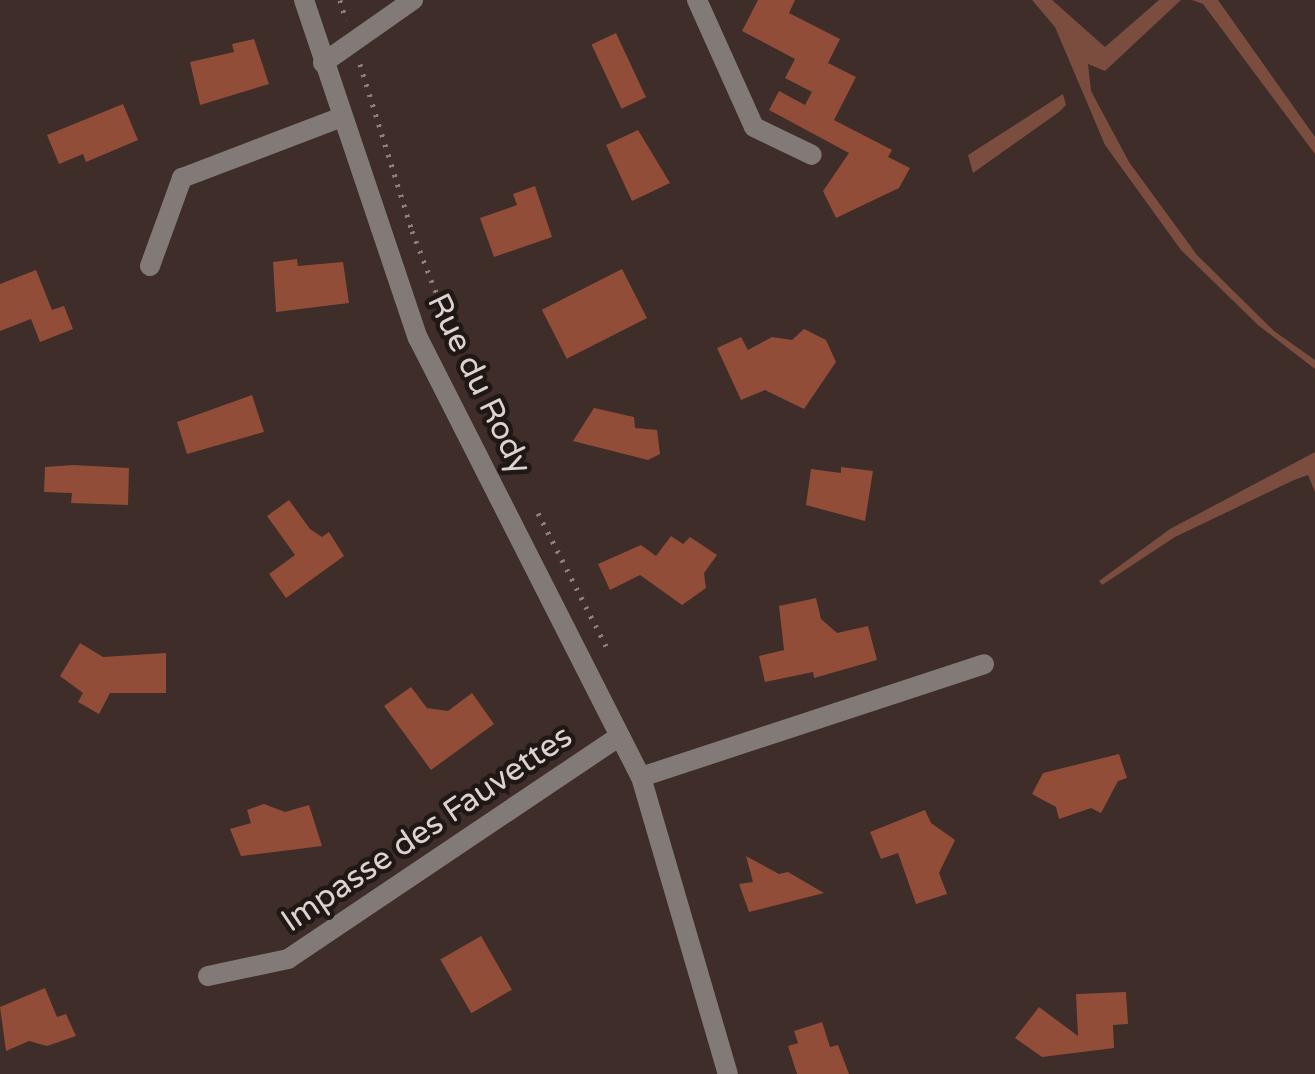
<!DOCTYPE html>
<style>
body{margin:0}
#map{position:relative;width:1315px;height:1074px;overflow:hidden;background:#3e2d29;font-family:"Varela Round",sans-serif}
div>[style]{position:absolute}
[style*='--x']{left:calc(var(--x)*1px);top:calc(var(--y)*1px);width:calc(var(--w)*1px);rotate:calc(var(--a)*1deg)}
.green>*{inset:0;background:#7b4d3f}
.building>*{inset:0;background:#914d38;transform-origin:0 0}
.path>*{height:5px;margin-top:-2.5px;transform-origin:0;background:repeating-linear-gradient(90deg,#8c7e7a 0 2.5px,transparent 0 10.5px)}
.minor>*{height:20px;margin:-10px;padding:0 10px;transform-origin:10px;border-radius:10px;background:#827a77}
span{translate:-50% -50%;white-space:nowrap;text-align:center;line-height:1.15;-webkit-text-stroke:9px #1f1815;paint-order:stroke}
.street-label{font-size:32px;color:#ddd2cf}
</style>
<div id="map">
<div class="green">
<i style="clip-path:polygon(1032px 0,1052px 0,1105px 47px,1159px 0,1181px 0,1105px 71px,1088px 64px,1091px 91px,1129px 162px,1197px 255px,1274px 331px,1315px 360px,1315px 369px,1258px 325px,1181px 250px,1105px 145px,1055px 27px)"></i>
<i style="clip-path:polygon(1192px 0,1218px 0,1315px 137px,1315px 154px,1203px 4px)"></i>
<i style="clip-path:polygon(1063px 94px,1066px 105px,1059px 112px,973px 173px,968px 155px)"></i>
<i style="clip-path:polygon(1315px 452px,1315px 492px,1308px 475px,1294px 480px,1175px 537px,1102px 585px,1099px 581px,1170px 529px)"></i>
</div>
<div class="building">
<i style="clip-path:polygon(758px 0,795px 0,789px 13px,840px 39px,828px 63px,856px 77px,834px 120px,892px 150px,888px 157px,910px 168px,899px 188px,836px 218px,823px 191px,849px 153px,769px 110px,779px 91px,805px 105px,812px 92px,785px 78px,795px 59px,742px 31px)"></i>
<i style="left:616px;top:33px;width:71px;height:27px;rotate:65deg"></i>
<i style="clip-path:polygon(254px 39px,269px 84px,200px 105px,190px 62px,234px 52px,232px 44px)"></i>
<i style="clip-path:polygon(123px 104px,138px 140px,86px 162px,83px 154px,59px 164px,47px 135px)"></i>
<i style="clip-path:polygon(638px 130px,670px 183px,632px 201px,606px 145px)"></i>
<i style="clip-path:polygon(535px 186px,552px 237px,494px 257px,480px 218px,517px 205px,513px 194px)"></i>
<i style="clip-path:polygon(297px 259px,298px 266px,343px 262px,349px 303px,276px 312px,273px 262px)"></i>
<i style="left:622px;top:269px;width:55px;height:90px;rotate:63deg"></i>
<i style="clip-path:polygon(36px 270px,52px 310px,64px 306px,73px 329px,40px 342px,31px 319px,0 331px,0 284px)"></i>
<i style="clip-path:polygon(804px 329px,826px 340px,836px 362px,804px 409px,765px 390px,741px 400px,717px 348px,741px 337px,748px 350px,772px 337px,792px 340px)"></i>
<i style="clip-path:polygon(252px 395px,264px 432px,187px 454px,177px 422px)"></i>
<i style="clip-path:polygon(594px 408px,634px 417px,635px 428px,657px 430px,660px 454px,648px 460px,573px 441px)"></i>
<i style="clip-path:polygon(73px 465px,129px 468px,128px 505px,71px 503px,72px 493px,44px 492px,45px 467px)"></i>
<i style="clip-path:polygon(841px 467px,873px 471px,865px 521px,806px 505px,811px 469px,841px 473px)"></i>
<i style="clip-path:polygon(289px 500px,310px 529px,322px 537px,329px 532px,344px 556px,286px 598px,269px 574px,295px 555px,267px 516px)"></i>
<i style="clip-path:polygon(671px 536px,683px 544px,690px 537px,717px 555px,704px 573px,706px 588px,682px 605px,640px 575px,610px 590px,598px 564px,641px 545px,656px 556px)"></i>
<i style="clip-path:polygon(816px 598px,821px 619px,837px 633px,868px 626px,877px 660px,814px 678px,813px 672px,765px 682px,759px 656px,784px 650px,779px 606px)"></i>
<i style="clip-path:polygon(80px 643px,103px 657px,166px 653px,166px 693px,110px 693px,99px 714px,78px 702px,83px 693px,60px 676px)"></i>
<i style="clip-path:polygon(411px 687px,427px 708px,448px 711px,472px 693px,494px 724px,431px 770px,384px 706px)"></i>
<i style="clip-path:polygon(1119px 754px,1127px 778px,1118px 781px,1101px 813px,1091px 808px,1059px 819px,1056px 807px,1032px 794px,1043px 773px)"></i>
<i style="clip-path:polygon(264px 804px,285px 812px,309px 805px,322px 846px,241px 856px,230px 829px,251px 823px,247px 810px)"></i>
<i style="clip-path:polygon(925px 810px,931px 823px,955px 840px,939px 873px,947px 894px,916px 904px,898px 853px,881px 859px,870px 832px)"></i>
<i style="clip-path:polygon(746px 856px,779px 874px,788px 872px,824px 893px,749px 912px,739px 884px,753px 882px)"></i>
<i style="left:481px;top:936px;width:62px;height:47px;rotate:60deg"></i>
<i style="clip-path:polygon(45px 988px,57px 1017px,66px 1014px,76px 1036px,47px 1046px,29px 1041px,6px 1051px,0 1007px)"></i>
<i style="clip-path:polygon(1126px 992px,1128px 1024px,1113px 1025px,1114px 1048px,1042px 1057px,1015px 1038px,1039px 1007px,1078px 1036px,1076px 994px)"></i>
<i style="clip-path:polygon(822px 1022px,830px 1047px,838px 1045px,849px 1074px,797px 1074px,788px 1046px,798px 1043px,794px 1031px)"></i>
</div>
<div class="path">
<i style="--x:340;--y:0;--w:21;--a:73"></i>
<i style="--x:360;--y:64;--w:175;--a:72.7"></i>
<i style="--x:412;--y:231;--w:159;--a:68.6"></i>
<i style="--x:538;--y:513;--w:154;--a:62.9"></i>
</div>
<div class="minor">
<i style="--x:304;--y:0;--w:357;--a:71.4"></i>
<i style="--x:418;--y:338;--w:492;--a:63.1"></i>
<i style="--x:641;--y:777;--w:309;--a:73.7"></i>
<i style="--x:697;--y:0;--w:139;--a:65.8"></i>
<i style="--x:754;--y:127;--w:64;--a:25.8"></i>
<i style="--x:323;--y:63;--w:110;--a:-35"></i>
<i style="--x:150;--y:266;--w:94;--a:-70"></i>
<i style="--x:182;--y:178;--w:168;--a:-20.9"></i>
<i style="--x:641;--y:777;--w:361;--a:-18.2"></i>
<i style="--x:208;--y:976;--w:82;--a:-12"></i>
<i style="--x:288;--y:959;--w:398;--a:-33.9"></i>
</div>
<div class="street-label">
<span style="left:479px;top:384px;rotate:64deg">Rue du Rody</span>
<span style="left:427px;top:829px;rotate:-34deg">Impasse des Fauvettes</span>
</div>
</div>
